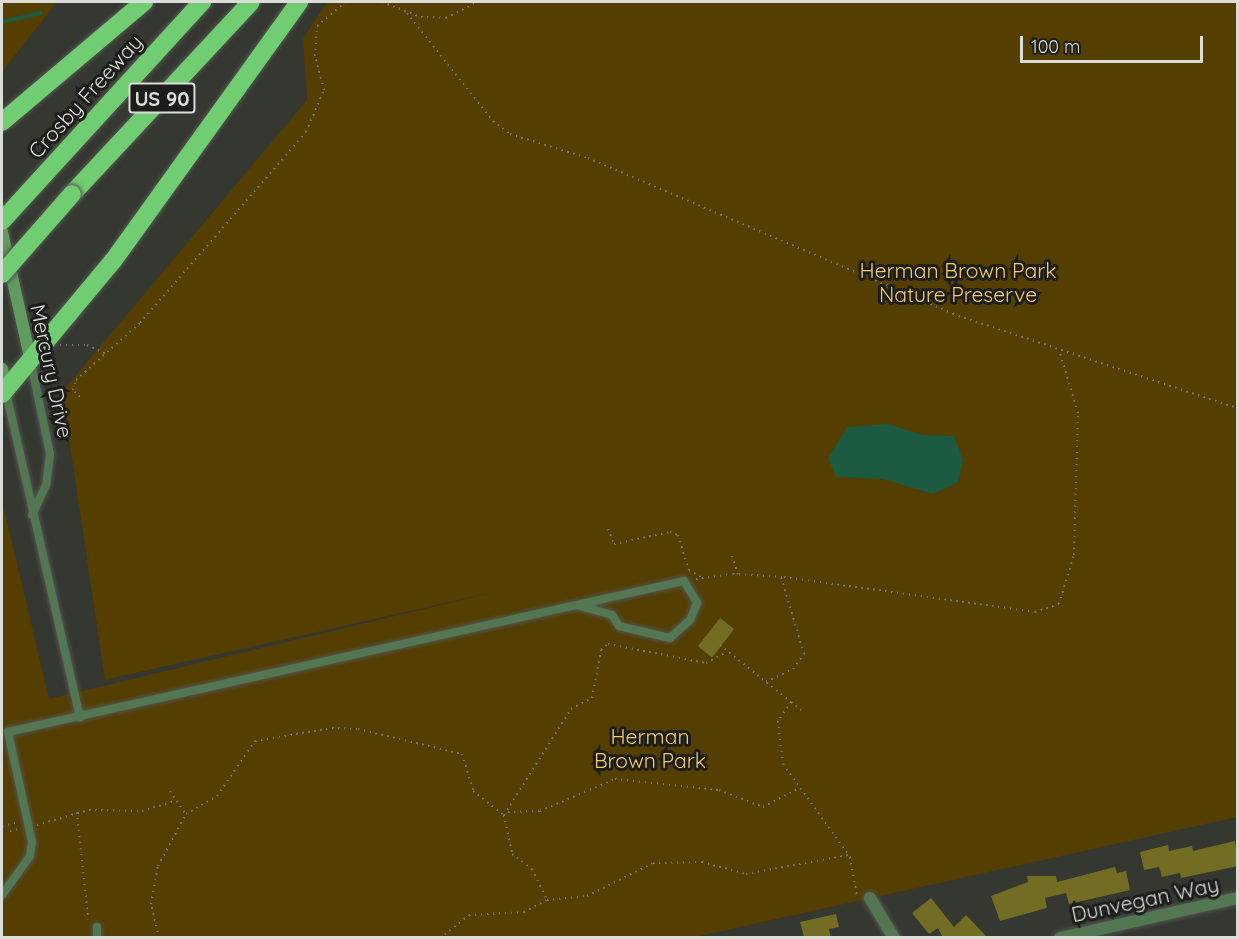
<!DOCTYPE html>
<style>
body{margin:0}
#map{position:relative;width:1239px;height:939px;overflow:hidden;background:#353731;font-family:Quicksand,sans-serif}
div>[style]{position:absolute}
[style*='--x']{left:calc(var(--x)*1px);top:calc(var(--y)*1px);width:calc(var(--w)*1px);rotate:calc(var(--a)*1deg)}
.green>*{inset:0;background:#543e00}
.water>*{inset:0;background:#1c5a41}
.stream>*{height:4px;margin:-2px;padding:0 2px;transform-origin:2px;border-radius:2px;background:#1c5a41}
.building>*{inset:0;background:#726d23;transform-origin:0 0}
.path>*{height:2px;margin-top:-1px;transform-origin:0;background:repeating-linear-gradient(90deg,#757771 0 1.5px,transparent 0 6px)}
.roads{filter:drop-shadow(0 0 2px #53554f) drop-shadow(0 0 2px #53554f)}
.lane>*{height:8px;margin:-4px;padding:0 4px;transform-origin:4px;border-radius:4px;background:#537752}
.street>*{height:12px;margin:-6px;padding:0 6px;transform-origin:6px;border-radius:6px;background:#537752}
.secondary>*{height:12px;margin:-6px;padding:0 6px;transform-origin:6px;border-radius:6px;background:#609a60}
.highway>*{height:18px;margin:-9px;padding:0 9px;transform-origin:9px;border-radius:9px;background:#71cd72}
.bridges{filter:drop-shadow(0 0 2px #53554f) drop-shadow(0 0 2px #53554f)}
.highway-bridge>*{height:18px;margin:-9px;padding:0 9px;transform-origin:9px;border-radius:9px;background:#71cd72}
span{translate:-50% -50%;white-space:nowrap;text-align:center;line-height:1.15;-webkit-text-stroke:6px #1d1e1b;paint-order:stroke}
.shield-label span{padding:2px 4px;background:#1d1e1b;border:2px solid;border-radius:4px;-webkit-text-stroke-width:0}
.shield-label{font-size:20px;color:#dbddd9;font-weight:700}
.street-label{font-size:21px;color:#dbddd9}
.park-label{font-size:21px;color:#f3c969}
.frame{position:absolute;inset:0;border:3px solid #dbddd9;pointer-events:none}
.scale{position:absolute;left:1020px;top:36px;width:183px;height:27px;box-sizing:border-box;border:3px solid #dbddd9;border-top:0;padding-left:8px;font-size:18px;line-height:21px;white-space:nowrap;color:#dbddd9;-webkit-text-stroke:4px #1d1e1b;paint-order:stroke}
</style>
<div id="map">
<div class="green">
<i style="clip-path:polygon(2px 2px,57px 2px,2px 72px)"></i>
<i style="clip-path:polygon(327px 2px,1237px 2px,1237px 817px,695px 937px,2px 937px,2px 500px,49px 699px,503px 590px,105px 680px,62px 392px,307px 100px,303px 39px)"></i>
</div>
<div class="water">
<i style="clip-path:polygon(888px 424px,923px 435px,954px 436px,963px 460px,958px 482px,933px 494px,883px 479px,836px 477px,828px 458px,847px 427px)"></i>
</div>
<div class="stream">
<i style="--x:2;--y:22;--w:40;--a:-13"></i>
</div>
<div class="building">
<i style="left:720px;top:618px;width:18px;height:36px;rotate:38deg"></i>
<i style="clip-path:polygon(1235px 841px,1238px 866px,1181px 878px,1180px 873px,1162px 877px,1159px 867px,1144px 870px,1140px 852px,1168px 845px,1169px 851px,1192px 846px,1193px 851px)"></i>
<i style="clip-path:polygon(1115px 867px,1117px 873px,1126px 871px,1130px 890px,1069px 904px,1066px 893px,1045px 898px,1047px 908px,1000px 921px,991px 896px,1028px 882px,1027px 876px,1056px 876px,1057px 882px)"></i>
<i style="clip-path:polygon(931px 898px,954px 927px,966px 915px,988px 938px,943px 938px,938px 928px,929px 934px,912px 913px)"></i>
<i style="clip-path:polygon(836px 914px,839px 927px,829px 929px,831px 938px,804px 937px,800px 922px)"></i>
</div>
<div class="path">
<i style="--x:382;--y:2;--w:42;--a:21"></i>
<i style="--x:421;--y:17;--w:25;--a:2"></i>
<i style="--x:446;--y:18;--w:35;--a:-27"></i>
<i style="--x:407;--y:13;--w:138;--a:51.5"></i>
<i style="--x:493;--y:121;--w:21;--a:37"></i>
<i style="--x:510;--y:134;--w:82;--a:17.1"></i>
<i style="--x:588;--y:158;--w:397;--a:23.1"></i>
<i style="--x:953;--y:314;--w:300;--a:18.3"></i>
<i style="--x:60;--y:345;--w:27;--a:0"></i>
<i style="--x:87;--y:345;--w:23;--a:25"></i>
<i style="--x:80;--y:397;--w:10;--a:-135"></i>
<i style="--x:73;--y:390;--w:10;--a:-73"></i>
<i style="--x:76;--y:380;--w:86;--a:-41.7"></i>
<i style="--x:140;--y:323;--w:253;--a:-49"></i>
<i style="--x:306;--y:132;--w:46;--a:-66.8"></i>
<i style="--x:324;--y:90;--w:35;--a:-105"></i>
<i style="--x:315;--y:56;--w:30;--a:-86"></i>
<i style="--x:317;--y:26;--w:38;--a:-40"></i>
<i style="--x:608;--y:529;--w:16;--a:68"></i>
<i style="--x:614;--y:544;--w:57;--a:-12.1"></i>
<i style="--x:670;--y:532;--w:9;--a:21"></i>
<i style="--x:678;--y:535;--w:37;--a:73"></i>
<i style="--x:689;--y:570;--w:16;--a:30"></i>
<i style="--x:732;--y:556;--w:19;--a:72"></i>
<i style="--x:696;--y:579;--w:37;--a:-8"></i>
<i style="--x:733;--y:574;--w:51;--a:3.4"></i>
<i style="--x:784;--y:577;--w:253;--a:7.9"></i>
<i style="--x:1035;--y:612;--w:25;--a:-18"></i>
<i style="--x:1059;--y:604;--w:51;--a:-73"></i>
<i style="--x:1074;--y:555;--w:142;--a:-88.4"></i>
<i style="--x:1078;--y:413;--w:63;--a:-106.7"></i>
<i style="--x:720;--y:645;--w:91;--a:38.8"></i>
<i style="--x:791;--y:702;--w:23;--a:124"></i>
<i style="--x:778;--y:721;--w:43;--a:83.4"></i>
<i style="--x:783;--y:764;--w:115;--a:54.2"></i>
<i style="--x:850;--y:857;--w:40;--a:80"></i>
<i style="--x:766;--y:682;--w:30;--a:-26"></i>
<i style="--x:793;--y:669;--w:19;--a:-54"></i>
<i style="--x:804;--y:654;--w:80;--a:-106.6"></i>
<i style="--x:791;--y:702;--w:14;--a:39"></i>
<i style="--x:170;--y:791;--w:27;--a:56"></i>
<i style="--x:77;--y:812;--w:108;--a:84.1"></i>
<i style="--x:508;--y:812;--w:32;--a:-2"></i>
<i style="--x:540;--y:811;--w:82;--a:-23.1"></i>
<i style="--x:615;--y:779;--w:105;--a:6"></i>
<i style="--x:719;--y:790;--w:47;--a:21.1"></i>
<i style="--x:763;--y:807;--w:41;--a:-27.8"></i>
<i style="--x:504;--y:815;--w:125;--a:-57.7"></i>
<i style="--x:571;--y:709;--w:24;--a:-28"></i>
<i style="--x:592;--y:698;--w:49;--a:-79.4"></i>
<i style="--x:601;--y:650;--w:9;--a:-41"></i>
<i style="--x:608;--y:644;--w:100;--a:11"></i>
<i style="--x:706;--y:663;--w:24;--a:-28"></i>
<i style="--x:37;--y:825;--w:54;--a:-16.1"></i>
<i style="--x:89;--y:810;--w:53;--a:1.1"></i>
<i style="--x:142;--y:811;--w:34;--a:-17"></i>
<i style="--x:2;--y:826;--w:17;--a:-13"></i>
<i style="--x:10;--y:831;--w:9;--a:-13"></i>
<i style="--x:159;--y:938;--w:35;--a:-103"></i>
<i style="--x:151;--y:904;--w:39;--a:-80"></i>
<i style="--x:158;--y:866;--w:59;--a:-61.7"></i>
<i style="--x:186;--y:814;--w:36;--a:-30"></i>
<i style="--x:217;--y:796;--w:67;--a:-55.4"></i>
<i style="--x:255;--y:741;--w:78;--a:-9.6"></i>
<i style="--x:332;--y:728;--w:26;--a:2"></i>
<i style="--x:358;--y:729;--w:107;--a:13.5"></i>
<i style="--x:462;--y:754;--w:39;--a:73"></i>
<i style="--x:473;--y:791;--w:39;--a:38"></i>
<i style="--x:504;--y:815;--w:40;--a:78"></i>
<i style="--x:512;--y:854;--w:25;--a:37"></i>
<i style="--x:532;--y:869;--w:34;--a:64"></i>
<i style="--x:440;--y:938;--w:37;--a:-38"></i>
<i style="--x:469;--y:915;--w:55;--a:-3.1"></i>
<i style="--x:524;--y:912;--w:26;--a:-28"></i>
<i style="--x:547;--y:900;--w:40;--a:-5.7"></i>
<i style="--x:587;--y:896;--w:74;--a:-26.6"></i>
<i style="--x:653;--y:863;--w:49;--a:-1.2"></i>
<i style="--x:702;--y:862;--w:46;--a:15.3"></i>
<i style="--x:746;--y:874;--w:105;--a:-10.5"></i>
</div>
<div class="roads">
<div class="lane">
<i style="--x:31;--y:363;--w:93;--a:78.2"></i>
<i style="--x:50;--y:454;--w:31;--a:97"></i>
<i style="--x:46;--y:485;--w:33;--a:115"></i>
<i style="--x:6;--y:392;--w:334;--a:77.2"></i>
<i style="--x:2;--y:895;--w:48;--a:-54.3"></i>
<i style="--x:30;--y:856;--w:14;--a:-82"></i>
<i style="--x:32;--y:842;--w:113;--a:-102.3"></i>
<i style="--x:8;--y:732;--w:693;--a:-12.59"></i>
<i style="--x:684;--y:581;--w:26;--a:59"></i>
<i style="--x:697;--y:603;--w:18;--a:112"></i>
<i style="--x:690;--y:620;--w:27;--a:138"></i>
<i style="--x:670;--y:638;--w:52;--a:-166.8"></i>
<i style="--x:619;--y:626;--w:13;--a:-122"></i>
<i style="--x:612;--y:615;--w:36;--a:-164"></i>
<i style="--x:97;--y:927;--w:11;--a:90"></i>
</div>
<div class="street">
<i style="--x:870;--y:898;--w:47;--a:59"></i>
<i style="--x:1060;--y:938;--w:182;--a:-12.7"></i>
</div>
<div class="secondary">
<i style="--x:2;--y:232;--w:133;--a:77.4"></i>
<i style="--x:2;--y:369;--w:21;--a:79"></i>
</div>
<div class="highway">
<i style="--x:2;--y:122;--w:186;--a:-40.2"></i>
<i style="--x:72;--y:194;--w:262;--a:-47"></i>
<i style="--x:2;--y:221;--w:297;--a:-47.6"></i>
<i style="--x:2;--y:394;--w:173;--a:-50.2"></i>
<i style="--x:113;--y:261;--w:319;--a:-54.3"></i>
</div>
</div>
<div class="bridges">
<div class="highway-bridge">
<i style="--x:2;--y:274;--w:106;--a:-48.8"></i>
</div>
</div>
<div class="shield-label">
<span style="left:162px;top:98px">US 90</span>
</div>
<div class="street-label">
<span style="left:85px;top:96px;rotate:-48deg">Crosby Freeway</span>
<span style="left:52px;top:371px;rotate:78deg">Mercury Drive</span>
<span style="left:1145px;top:899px;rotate:-12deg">Dunvegan Way</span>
</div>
<div class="park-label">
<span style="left:958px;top:282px">Herman Brown Park<br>Nature Preserve</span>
<span style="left:650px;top:748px">Herman<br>Brown Park</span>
</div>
<div class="frame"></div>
<div class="scale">100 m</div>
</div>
